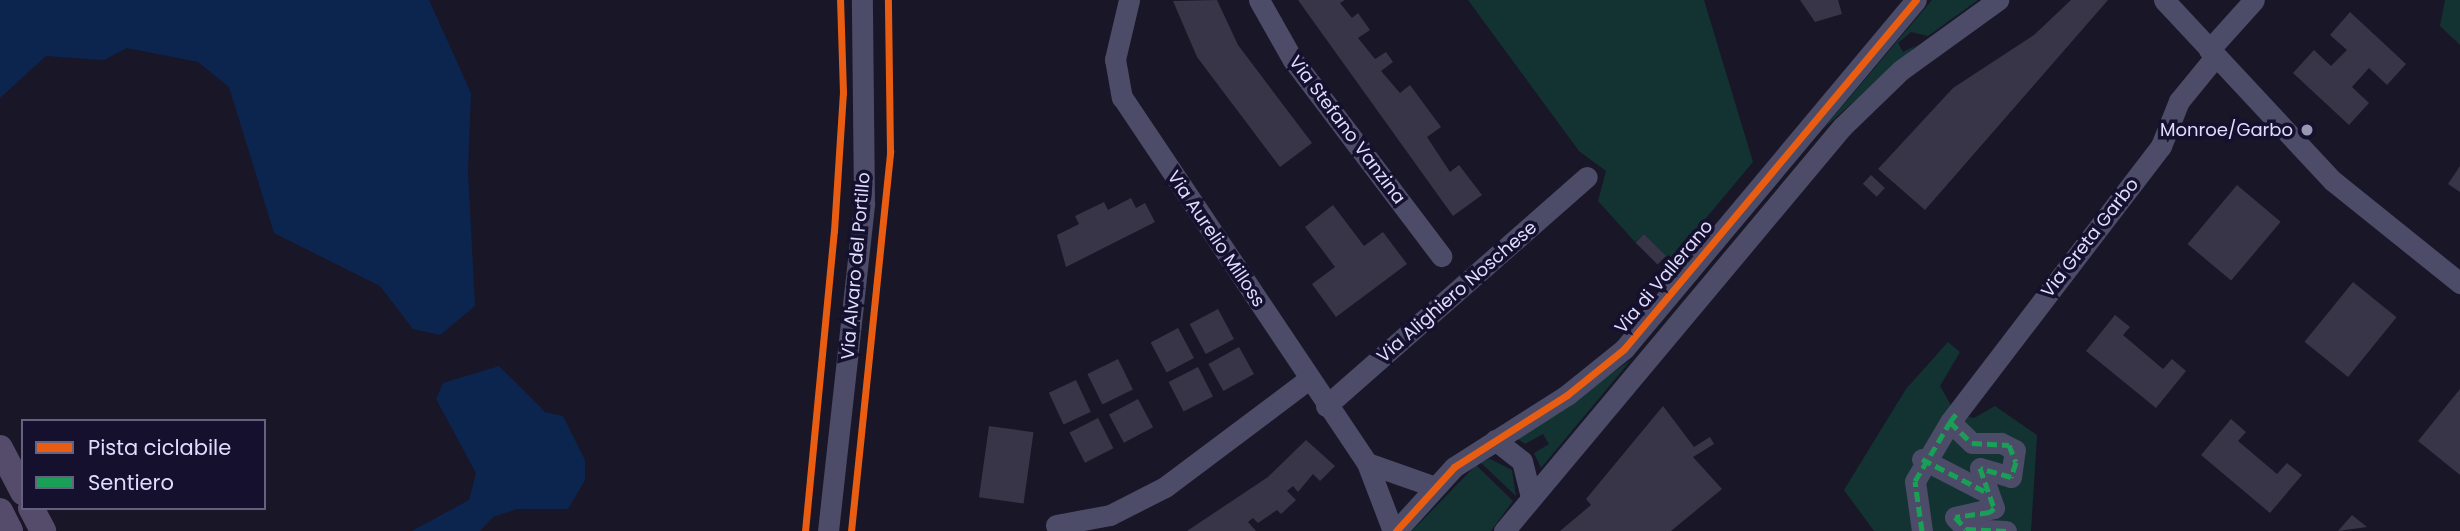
<!DOCTYPE html>
<style>
body{margin:0}
#map{position:relative;width:2460px;height:531px;overflow:hidden;background:#191627;font-family:Poppins,sans-serif}
div>[style]{position:absolute}
[style*='--x']{left:calc(var(--x)*1px);top:calc(var(--y)*1px);width:calc(var(--w)*1px);rotate:calc(var(--a)*1deg)}
.green>*{inset:0;background:#133333}
.water>*{inset:0;background:#0b254e}
.building>*{inset:0;background:#383548;transform-origin:0 0}
.minor>*{height:21px;margin:-10.5px;padding:0 10.5px;transform-origin:10.5px;border-radius:10.5px;background:#4c4b68}
.major>*{height:26px;margin:-13px;padding:0 13px;transform-origin:13px;border-radius:13px;background:#554c6c}
.quiet>*{height:5px;margin-top:-2.5px;transform-origin:0;background:repeating-linear-gradient(90deg,#1a9f57 0 10px,transparent 0 15px)}
.cycleway>*{height:7px;margin:-3.5px;padding:0 3.5px;transform-origin:3.5px;border-radius:3.5px;background:#e95d12}
.dots>*{width:19px;height:19px;translate:-50% -50%;box-sizing:border-box;border:4px solid #14102d;border-radius:50%}
span{translate:-50% -50%;white-space:nowrap;text-align:center;line-height:1.15;-webkit-text-stroke:7px #14102d;paint-order:stroke}
.street-label{font-size:18px;color:#dfdcff}
.poi-label{font-size:18px;color:#dfdcff}
.right{translate:-100% -50%;text-align:right}
.legend{position:absolute;left:21px;top:419px;width:245px;height:91px;box-sizing:border-box;background:#14102d;border:2px solid #656281;margin:0;padding:9px 12px;list-style:none;font-size:21px;color:#dfdcff}
.legend li{display:flex;align-items:center;gap:14px;height:35px}
.legend b{width:35px;border:2px solid #656281}
</style>
<div id="map">
<div class="green">
<i style="clip-path:polygon(1468px 0,1704px 0,1753px 162px,1670px 261px,1644px 234px,1635px 242px,1598px 201px,1606px 171px,1579px 151px)"></i>
<i style="clip-path:polygon(1932px 0,1978px 0,1928px 36px,1911px 32px,1898px 43px,1903px 52px,1917px 45px,1823px 129px)"></i>
<i style="clip-path:polygon(2445px 0,2460px 0,2460px 45px,2440px 26px)"></i>
<i style="clip-path:polygon(1948px 342px,1960px 352px,1940px 386px,1956px 414px,1974px 418px,1995px 406px,2037px 435px,2031px 531px,1874px 531px,1844px 490px,1906px 389px)"></i>
<i style="clip-path:polygon(1631px 360px,1541px 468px,1534px 453px,1549px 444px,1543px 434px,1525px 444px,1518px 439px)"></i>
<i style="clip-path:polygon(1490px 459px,1512px 470px,1516px 496px,1480px 462px)"></i>
<i style="clip-path:polygon(1476px 465px,1513px 501px,1491px 531px,1412px 531px)"></i>
</div>
<div class="water">
<i style="clip-path:polygon(0 0,429px 0,471px 93px,468px 171px,475px 306px,440px 335px,413px 329px,380px 286px,274px 233px,229px 87px,198px 62px,127px 48px,104px 60px,46px 56px,0 98px)"></i>
<i style="clip-path:polygon(499px 366px,545px 412px,563px 416px,585px 460px,585px 480px,568px 509px,517px 509px,493px 517px,480px 531px,412px 531px,469px 500px,476px 473px,436px 399px,443px 383px)"></i>
</div>
<div class="building">
<i style="clip-path:polygon(1217px 0,1238px 45px,1312px 143px,1280px 167px,1197px 57px,1173px 1px)"></i>
<i style="clip-path:polygon(1298px 0,1345px 0,1340px 3px,1352px 18px,1358px 13px,1370px 30px,1358px 38px,1375px 59px,1386px 52px,1393px 62px,1381px 71px,1400px 93px,1410px 85px,1441px 127px,1427px 137px,1450px 172px,1459px 165px,1482px 195px,1453px 216px)"></i>
<i style="clip-path:polygon(1800px 0,1838px 0,1842px 14px,1815px 22px)"></i>
<i style="clip-path:polygon(2071px 0,2108px 0,1925px 210px,1878px 169px,1953px 88px,2034px 35px)"></i>
<i style="clip-path:polygon(2350px 12px,2406px 64px,2387px 85px,2369px 68px,2352px 87px,2369px 103px,2349px 125px,2293px 73px,2314px 50px,2331px 66px,2347px 50px,2330px 35px)"></i>
<i style="clip-path:polygon(2460px 166px,2460px 192px,2448px 184px)"></i>
<i style="left:1871px;top:175px;width:19px;height:12px;rotate:43deg"></i>
<i style="left:2237px;top:185px;width:57px;height:77px;rotate:40deg"></i>
<i style="clip-path:polygon(1131px 198px,1136px 208px,1145px 203px,1155px 222px,1066px 267px,1057px 235px,1079px 224px,1075px 216px,1104px 202px,1108px 210px)"></i>
<i style="clip-path:polygon(1333px 205px,1364px 246px,1383px 232px,1407px 264px,1336px 317px,1312px 284px,1335px 267px,1305px 227px)"></i>
<i style="left:1644px;top:234px;width:31px;height:12px;rotate:45deg"></i>
<i style="left:2353px;top:282px;width:56px;height:77px;rotate:39deg"></i>
<i style="left:1218px;top:309px;width:34px;height:32px;rotate:62deg"></i>
<i style="clip-path:polygon(2115px 315px,2130px 327px,2123px 335px,2163px 369px,2172px 359px,2186px 371px,2156px 408px,2086px 351px)"></i>
<i style="left:1178px;top:328px;width:34px;height:31px;rotate:62deg"></i>
<i style="left:1239px;top:347px;width:31px;height:35px;rotate:61deg"></i>
<i style="left:1118px;top:359px;width:34px;height:34px;rotate:64deg"></i>
<i style="left:1198px;top:367px;width:33px;height:33px;rotate:63deg"></i>
<i style="left:1076px;top:380px;width:35px;height:30px;rotate:65deg"></i>
<i style="clip-path:polygon(2460px 389px,2460px 475px,2418px 441px)"></i>
<i style="left:1138px;top:399px;width:32px;height:33px;rotate:62deg"></i>
<i style="clip-path:polygon(1663px 406px,1694px 447px,1710px 437px,1714px 444px,1693px 457px,1722px 489px,1671px 531px,1560px 531px,1591px 505px,1586px 499px)"></i>
<i style="left:1098px;top:418px;width:34px;height:32px;rotate:63deg"></i>
<i style="clip-path:polygon(2231px 419px,2246px 432px,2238px 441px,2277px 474px,2287px 463px,2302px 475px,2270px 513px,2201px 455px)"></i>
<i style="left:989px;top:426px;width:45px;height:72px;rotate:8deg"></i>
<i style="clip-path:polygon(1306px 440px,1335px 466px,1320px 481px,1313px 474px,1298px 492px,1293px 486px,1287px 491px,1296px 500px,1281px 514px,1277px 510px,1258px 523px,1253px 518px,1248px 522px,1256px 531px,1187px 531px,1268px 477px)"></i>
<i style="clip-path:polygon(2352px 515px,2367px 527px,2338px 531px)"></i>
</div>
<div class="minor">
<i style="--x:1129;--y:0;--w:61;--a:103.3"></i>
<i style="--x:1115;--y:59;--w:39;--a:80"></i>
<i style="--x:1122;--y:97;--w:440;--a:56.2"></i>
<i style="--x:1367;--y:463;--w:73;--a:69.1"></i>
<i style="--x:1259;--y:0;--w:69;--a:60.5"></i>
<i style="--x:1293;--y:60;--w:246;--a:52.9"></i>
<i style="--x:2164;--y:0;--w:248;--a:47"></i>
<i style="--x:2333;--y:181;--w:163;--a:38.8"></i>
<i style="--x:2209;--y:50;--w:67;--a:-48"></i>
<i style="--x:1326;--y:406;--w:347;--a:-41.3"></i>
<i style="--x:1495;--y:440;--w:34;--a:38"></i>
<i style="--x:1522;--y:461;--w:36;--a:76"></i>
<i style="--x:1922;--y:459;--w:72;--a:27.3"></i>
<i style="--x:1367;--y:463;--w:72;--a:19.4"></i>
<i style="--x:1056;--y:525;--w:55;--a:-10.5"></i>
<i style="--x:1110;--y:515;--w:62;--a:-27"></i>
<i style="--x:1165;--y:487;--w:180;--a:-36.9"></i>
<i style="--x:828;--y:531;--w:330;--a:-83.7"></i>
<i style="--x:864;--y:203;--w:203;--a:-90.6"></i>
<i style="--x:1396;--y:531;--w:86;--a:-47.8"></i>
<i style="--x:1454;--y:467;--w:134;--a:-32.5"></i>
<i style="--x:1567;--y:395;--w:73;--a:-38.9"></i>
<i style="--x:1624;--y:349;--w:455;--a:-50.1"></i>
<i style="--x:1504;--y:531;--w:527;--a:-50.08"></i>
<i style="--x:1842;--y:127;--w:82;--a:-44"></i>
<i style="--x:1901;--y:70;--w:120;--a:-35.8"></i>
<i style="--x:1922;--y:531;--w:50;--a:-98"></i>
<i style="--x:1915;--y:481;--w:69;--a:-59.3"></i>
<i style="--x:2006;--y:531;--w:40;--a:-177.1"></i>
<i style="--x:1966;--y:529;--w:16;--a:-133"></i>
<i style="--x:1955;--y:517;--w:40;--a:-13"></i>
<i style="--x:1994;--y:508;--w:42;--a:-109.3"></i>
<i style="--x:1980;--y:468;--w:32;--a:16"></i>
<i style="--x:2011;--y:477;--w:27;--a:-82"></i>
<i style="--x:2015;--y:450;--w:16;--a:-153"></i>
<i style="--x:2001;--y:443;--w:29;--a:180"></i>
<i style="--x:1972;--y:443;--w:30;--a:-136"></i>
<i style="--x:1950;--y:422;--w:347;--a:-52.6"></i>
<i style="--x:2161;--y:146;--w:48;--a:-68.2"></i>
<i style="--x:2179;--y:101;--w:57;--a:-50.7"></i>
</div>
<div class="major">
<i style="--x:0;--y:448;--w:50;--a:62.4"></i>
<i style="--x:31;--y:508;--w:26;--a:62"></i>
<i style="--x:0;--y:511;--w:22;--a:63"></i>
</div>
<div class="quiet">
<i style="--x:1956;--y:414;--w:10;--a:127"></i>
<i style="--x:1950;--y:422;--w:30;--a:44"></i>
<i style="--x:1972;--y:443;--w:37;--a:3"></i>
<i style="--x:2009;--y:445;--w:18;--a:68"></i>
<i style="--x:2016;--y:462;--w:16;--a:108"></i>
<i style="--x:2011;--y:477;--w:32;--a:-164"></i>
<i style="--x:1980;--y:468;--w:42;--a:70.7"></i>
<i style="--x:1994;--y:508;--w:6;--a:135"></i>
<i style="--x:1990;--y:512;--w:35;--a:172"></i>
<i style="--x:1955;--y:517;--w:16;--a:47"></i>
<i style="--x:1966;--y:529;--w:40;--a:2.9"></i>
<i style="--x:1922;--y:459;--w:72;--a:27.3"></i>
<i style="--x:1922;--y:531;--w:50;--a:-98"></i>
<i style="--x:1915;--y:481;--w:69;--a:-59.3"></i>
</div>
<div class="cycleway">
<i style="--x:805;--y:531;--w:301;--a:-84.5"></i>
<i style="--x:834;--y:231;--w:138;--a:-86.3"></i>
<i style="--x:843;--y:93;--w:93;--a:-91.8"></i>
<i style="--x:851;--y:531;--w:382;--a:-84.1"></i>
<i style="--x:890;--y:151;--w:151;--a:-90.8"></i>
<i style="--x:1396;--y:531;--w:86;--a:-47.8"></i>
<i style="--x:1454;--y:467;--w:134;--a:-32.5"></i>
<i style="--x:1567;--y:395;--w:73;--a:-38.9"></i>
<i style="--x:1624;--y:349;--w:455;--a:-50.1"></i>
</div>
<div class="dots">
<i style="left:2307px;top:130px;background:#9a97b3"></i>
</div>
<div class="street-label">
<span style="left:1347px;top:130px;rotate:53deg">Via Stefano Vanzina</span>
<span style="left:2090px;top:238px;rotate:-52deg">Via Greta Garbo</span>
<span style="left:1216px;top:239px;rotate:56deg">Via Aurelio Milloss</span>
<span style="left:856px;top:266px;rotate:-85deg">Via Alvaro del Portillo</span>
<span style="left:1664px;top:277px;rotate:-50deg">Via di Vallerano</span>
<span style="left:1457px;top:292px;rotate:-41deg">Via Alighiero Noschese</span>
</div>
<div class="poi-label">
<span class="right" style="left:2293px;top:130px">Monroe/Garbo</span>
</div>
<ul class="legend">
<li><b style="height:9px;background:#e95d12"></b>Pista ciclabile</li>
<li><b style="height:9px;background:#1a9f57"></b>Sentiero</li>
</ul>
</div>
